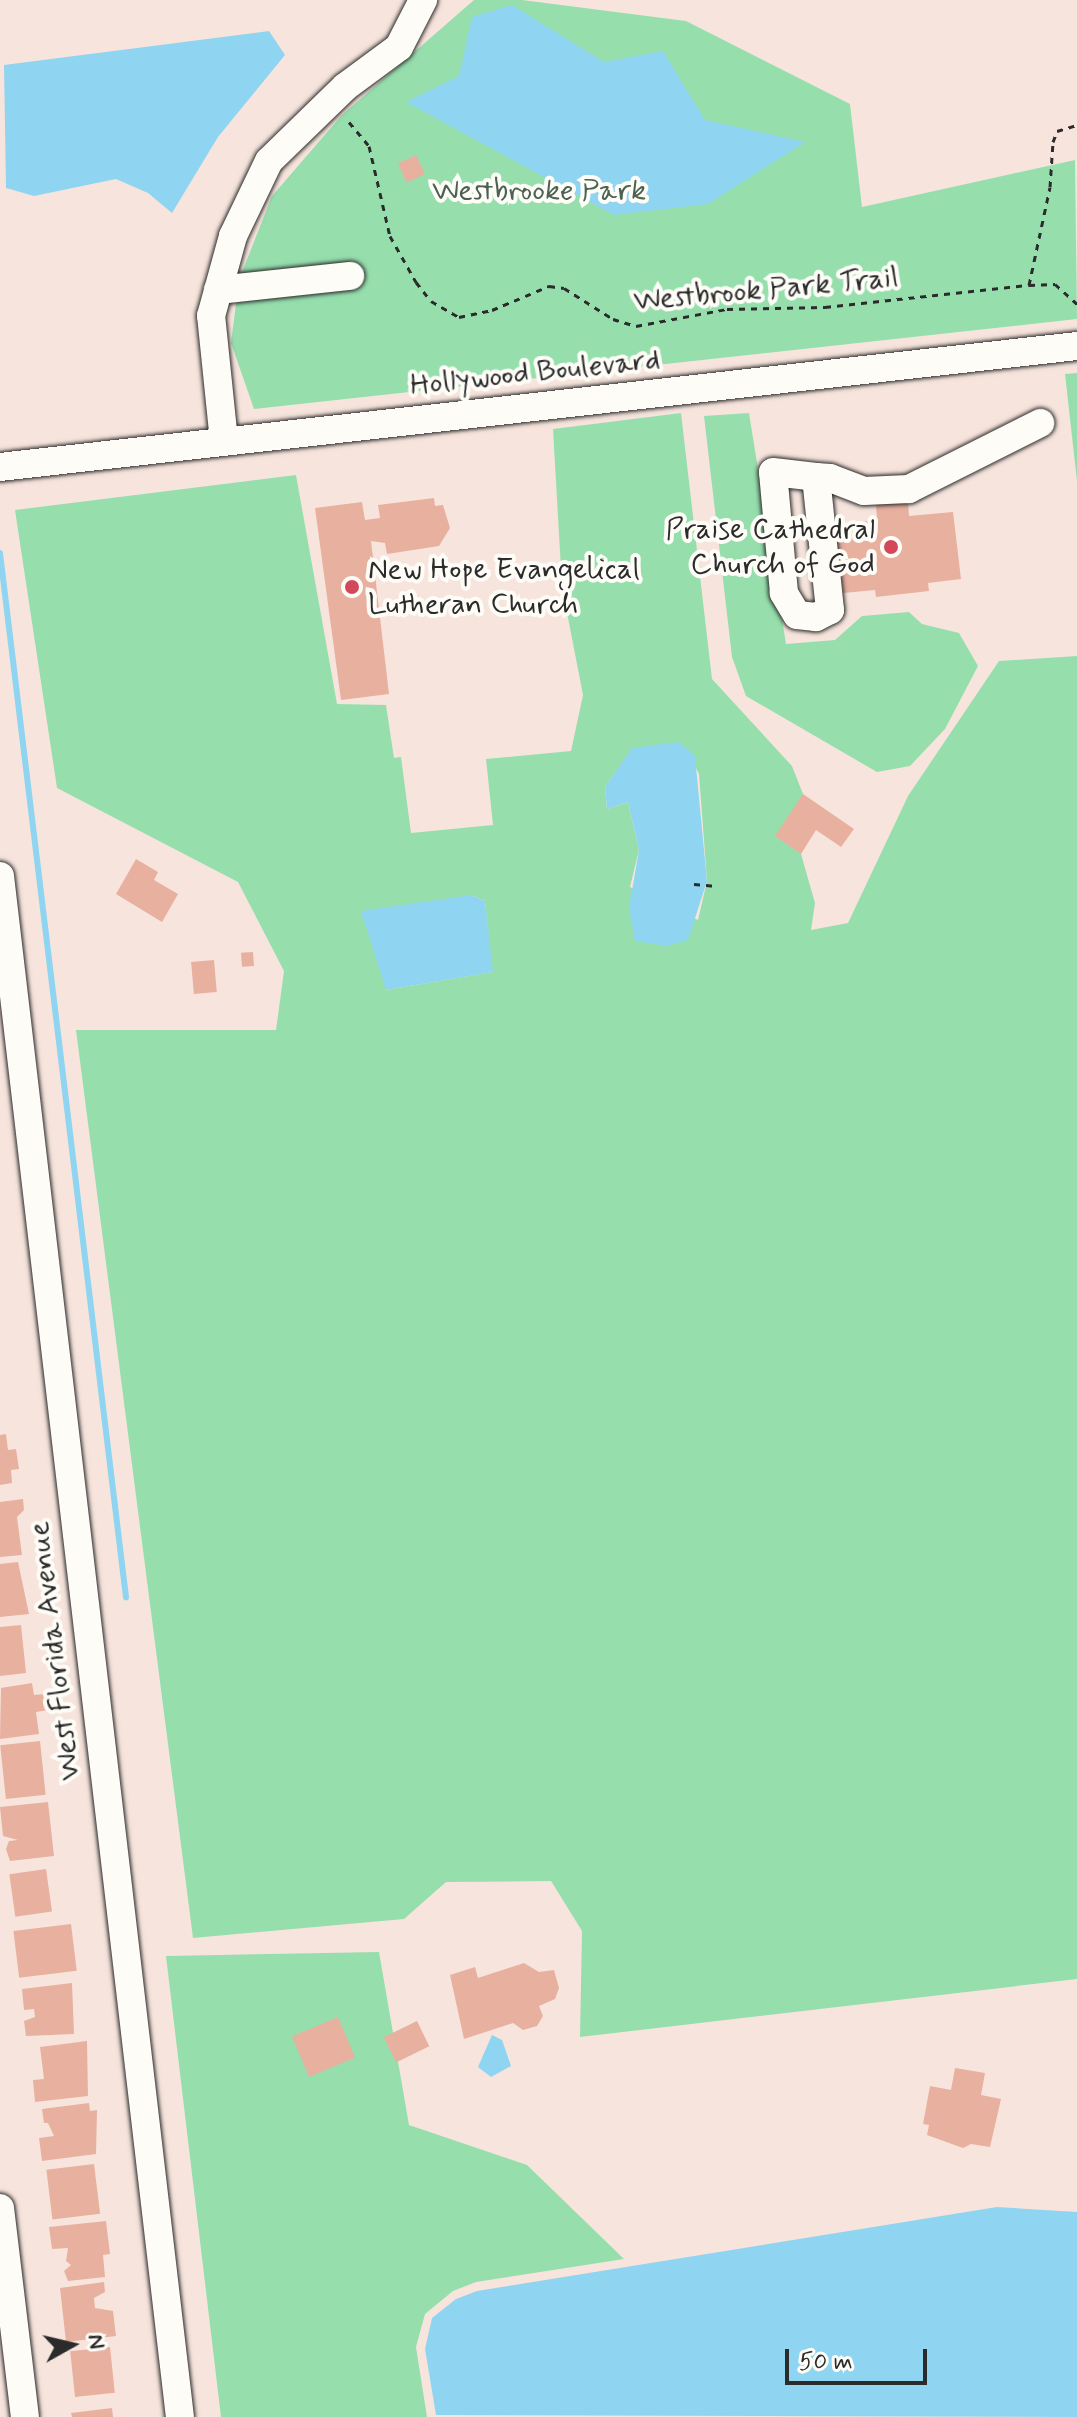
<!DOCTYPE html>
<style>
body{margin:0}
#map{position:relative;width:1077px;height:2417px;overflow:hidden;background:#f7e5dd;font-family:Mynerve,sans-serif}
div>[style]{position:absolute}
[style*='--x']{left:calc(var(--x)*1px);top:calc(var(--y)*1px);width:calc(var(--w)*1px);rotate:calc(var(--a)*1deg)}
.green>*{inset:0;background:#96dfad}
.water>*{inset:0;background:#8fd5f1}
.stream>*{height:6px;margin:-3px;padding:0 3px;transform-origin:3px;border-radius:3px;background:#8fd5f1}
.building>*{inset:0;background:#e8b09f;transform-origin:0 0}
.path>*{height:3px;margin-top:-1.5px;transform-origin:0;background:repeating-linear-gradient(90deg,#2b2b2b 0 6px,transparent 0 12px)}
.roads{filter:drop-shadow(0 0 2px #2b2b2b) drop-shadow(0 0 2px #2b2b2b)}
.minor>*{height:28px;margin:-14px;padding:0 14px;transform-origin:14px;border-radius:14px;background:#fdfcf7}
.dots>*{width:22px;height:22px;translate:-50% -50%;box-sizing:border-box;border:4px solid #fdfcf7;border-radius:50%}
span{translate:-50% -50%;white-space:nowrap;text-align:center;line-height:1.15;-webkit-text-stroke:8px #fdfcf7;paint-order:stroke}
.park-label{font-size:30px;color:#4b6152}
.street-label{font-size:30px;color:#2b2b2b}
.poi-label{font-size:30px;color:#2b2b2b}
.right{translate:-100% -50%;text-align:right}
.left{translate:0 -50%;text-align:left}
.north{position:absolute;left:32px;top:2305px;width:80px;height:80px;-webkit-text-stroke:6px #fdfcf7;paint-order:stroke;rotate:82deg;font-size:22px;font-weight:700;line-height:32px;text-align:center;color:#2b2b2b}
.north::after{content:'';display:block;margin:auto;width:28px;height:36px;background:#2b2b2b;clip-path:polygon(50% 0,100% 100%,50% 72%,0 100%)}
.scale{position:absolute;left:785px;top:2349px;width:142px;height:36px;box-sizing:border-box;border:4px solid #2b2b2b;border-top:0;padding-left:10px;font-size:24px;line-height:28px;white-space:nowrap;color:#2b2b2b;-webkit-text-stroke:6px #fdfcf7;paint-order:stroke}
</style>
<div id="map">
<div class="green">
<i style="clip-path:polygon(474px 0,522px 0,686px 21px,850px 104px,862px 207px,1075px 160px,1077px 319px,254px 409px,231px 343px,239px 280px,272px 196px,342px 115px)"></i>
<i style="clip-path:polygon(1077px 373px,1077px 481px,1065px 374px)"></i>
<i style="clip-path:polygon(evenodd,681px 413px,712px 679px,792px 766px,803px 794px,801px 854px,815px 903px,811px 930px,848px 923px,908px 796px,999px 661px,1077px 656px,1077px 1979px,580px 2037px,582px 1931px,551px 1881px,446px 1882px,404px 1919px,193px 1938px,76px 1030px,276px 1030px,284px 971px,238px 882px,57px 788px,15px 510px,296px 475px,337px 704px,386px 705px,394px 758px,401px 757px,411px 833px,493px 825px,486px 759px,571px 751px,583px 695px,562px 587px,553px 429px,681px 413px,632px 749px,693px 762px,699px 774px,707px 881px,698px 920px,630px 887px,639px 850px,628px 802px,607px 809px,605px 787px,632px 749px,681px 413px,471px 895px,485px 901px,492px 972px,386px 990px,471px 895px)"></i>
<i style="clip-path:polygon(749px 413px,786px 644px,835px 640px,862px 616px,909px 612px,922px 624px,959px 633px,978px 666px,945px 729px,910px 766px,877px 772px,746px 696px,732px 657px,704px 416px)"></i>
<i style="clip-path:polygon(379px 1952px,409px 2125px,527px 2165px,624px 2259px,476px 2282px,453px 2291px,425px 2314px,416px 2347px,427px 2417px,221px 2417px,166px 1956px)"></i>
</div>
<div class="water">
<i style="clip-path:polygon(512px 5px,604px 62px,663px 51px,705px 120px,805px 142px,708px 204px,614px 215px,406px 102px,459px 76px,472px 17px)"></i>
<i style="clip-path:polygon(269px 31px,285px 55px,218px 137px,172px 213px,148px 193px,116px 179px,34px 196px,6px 188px,4px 65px)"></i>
<i style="clip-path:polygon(679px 742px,695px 756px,707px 881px,688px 940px,667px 946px,635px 941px,629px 908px,639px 850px,628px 802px,607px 809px,605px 787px,632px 748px)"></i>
<i style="clip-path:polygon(471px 895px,485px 901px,493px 972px,386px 990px,361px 911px)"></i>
<i style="clip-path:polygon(492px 2035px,502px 2040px,511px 2066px,491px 2077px,478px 2067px)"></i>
<i style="clip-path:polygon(997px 2207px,1077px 2212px,1077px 2417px,436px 2415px,425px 2349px,432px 2318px,456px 2299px,477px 2291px)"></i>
</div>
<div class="stream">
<i style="--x:0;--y:553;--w:1052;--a:83.12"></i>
</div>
<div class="building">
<i style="left:416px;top:155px;width:21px;height:20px;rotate:65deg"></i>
<i style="clip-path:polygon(434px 498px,435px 506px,443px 505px,450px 528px,439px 546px,387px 554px,385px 543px,371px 541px,389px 694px,341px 700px,315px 508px,362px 502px,365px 520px,380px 518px,378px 505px)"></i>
<i style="clip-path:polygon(908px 500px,909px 516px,953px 512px,961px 579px,928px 583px,929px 591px,876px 597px,875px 590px,843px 593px,841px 571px,814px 574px,835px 525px,877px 520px,876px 503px)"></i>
<i style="clip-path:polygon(803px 794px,854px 829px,841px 847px,816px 830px,801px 854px,775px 836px)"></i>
<i style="clip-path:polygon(136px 859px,158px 872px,154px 880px,178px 894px,162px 922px,116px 894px)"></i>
<i style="left:253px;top:952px;width:14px;height:12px;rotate:86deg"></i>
<i style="left:214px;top:960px;width:32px;height:23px;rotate:85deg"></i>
<i style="clip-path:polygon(6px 1434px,8px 1450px,16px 1449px,19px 1469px,11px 1470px,12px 1483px,0 1485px,0 1435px)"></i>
<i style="clip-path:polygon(23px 1499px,24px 1510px,17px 1517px,22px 1555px,0 1557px,0 1502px)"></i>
<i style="clip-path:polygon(18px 1562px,29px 1614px,0 1617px,0 1564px)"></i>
<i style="clip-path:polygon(21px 1625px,26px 1673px,0 1676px,0 1627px)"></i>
<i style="clip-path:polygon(32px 1683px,34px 1695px,46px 1694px,48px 1710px,36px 1712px,39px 1734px,0 1739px,1px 1688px)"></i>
<i style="left:40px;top:1741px;width:54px;height:40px;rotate:84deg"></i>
<i style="clip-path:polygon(48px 1802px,54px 1856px,10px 1861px,6px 1849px,9px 1841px,18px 1840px,3px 1836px,0 1807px)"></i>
<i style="left:46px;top:1869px;width:43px;height:37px;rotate:82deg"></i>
<i style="left:71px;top:1924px;width:47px;height:58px;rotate:83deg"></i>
<i style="clip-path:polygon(524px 1963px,539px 1972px,554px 1970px,559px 1988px,555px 1999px,539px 2006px,543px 2016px,537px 2026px,523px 2030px,513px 2023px,464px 2039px,450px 1975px,475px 1967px,478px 1978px)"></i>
<i style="clip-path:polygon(72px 1983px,74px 2034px,26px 2036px,24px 2021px,35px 2017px,34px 2009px,24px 2010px,22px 1989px)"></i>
<i style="left:338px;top:2017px;width:44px;height:50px;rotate:67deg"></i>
<i style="left:417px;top:2021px;width:28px;height:37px;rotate:64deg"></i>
<i style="clip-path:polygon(87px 2041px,88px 2096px,35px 2102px,33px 2080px,44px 2079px,40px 2047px)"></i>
<i style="clip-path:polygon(955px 2068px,985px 2073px,981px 2095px,1001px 2099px,990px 2147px,971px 2144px,963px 2148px,927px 2135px,929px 2125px,923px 2124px,930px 2086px,951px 2090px)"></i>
<i style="clip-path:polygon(89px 2103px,90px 2111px,97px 2110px,96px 2154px,42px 2161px,39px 2138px,54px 2136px,48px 2123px,44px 2123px,42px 2109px)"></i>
<i style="left:94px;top:2164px;width:50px;height:48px;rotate:83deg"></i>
<i style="clip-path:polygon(106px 2221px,110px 2254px,103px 2255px,105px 2277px,68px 2281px,64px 2271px,71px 2265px,66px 2261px,68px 2248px,52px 2249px,49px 2227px)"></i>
<i style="clip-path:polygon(104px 2282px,105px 2292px,94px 2298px,95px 2308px,113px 2311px,116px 2336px,66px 2342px,60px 2288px)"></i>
<i style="left:110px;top:2347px;width:46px;height:40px;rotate:84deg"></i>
<i style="clip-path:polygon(112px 2408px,113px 2417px,72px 2417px,71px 2413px)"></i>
</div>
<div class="path">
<i style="--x:349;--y:122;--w:31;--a:50"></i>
<i style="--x:369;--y:146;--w:92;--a:76.9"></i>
<i style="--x:390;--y:236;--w:53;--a:60.5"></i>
<i style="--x:416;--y:282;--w:24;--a:52"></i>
<i style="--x:431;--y:301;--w:32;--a:30"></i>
<i style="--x:459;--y:317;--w:34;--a:-12"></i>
<i style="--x:492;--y:310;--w:62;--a:-22.8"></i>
<i style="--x:549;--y:286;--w:15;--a:8"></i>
<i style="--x:564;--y:288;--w:58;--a:32.3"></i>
<i style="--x:613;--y:319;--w:24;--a:17"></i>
<i style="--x:636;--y:326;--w:93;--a:-10.6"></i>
<i style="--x:727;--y:309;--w:98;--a:-1.2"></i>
<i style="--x:825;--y:307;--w:205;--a:-6.2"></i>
<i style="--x:1029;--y:285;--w:26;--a:-2"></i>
<i style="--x:1055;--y:284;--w:30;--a:42"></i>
<i style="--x:1029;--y:285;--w:100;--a:-77.9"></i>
<i style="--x:1050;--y:187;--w:45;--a:-86.2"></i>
<i style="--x:1053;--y:142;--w:12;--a:-70"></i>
<i style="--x:1057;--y:131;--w:21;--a:-17"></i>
<i style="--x:694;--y:884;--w:23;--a:5"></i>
</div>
<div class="roads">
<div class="minor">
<i style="--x:218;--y:290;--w:133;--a:-6.1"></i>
<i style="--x:224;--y:441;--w:126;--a:-95.9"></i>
<i style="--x:211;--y:316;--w:83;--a:-74.6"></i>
<i style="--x:233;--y:236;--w:83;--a:-64.4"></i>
<i style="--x:269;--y:161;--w:106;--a:-44.2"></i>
<i style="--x:345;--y:87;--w:67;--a:-36.5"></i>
<i style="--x:399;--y:47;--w:53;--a:-62.9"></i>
<i style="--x:0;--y:467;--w:1084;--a:-6.41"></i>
<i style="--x:816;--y:477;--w:134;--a:84"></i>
<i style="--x:830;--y:610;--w:16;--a:153"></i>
<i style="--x:816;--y:617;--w:19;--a:-174"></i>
<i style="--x:797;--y:615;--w:26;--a:-121"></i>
<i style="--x:784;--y:593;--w:121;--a:-95.2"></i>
<i style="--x:773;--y:472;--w:43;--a:6.6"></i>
<i style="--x:816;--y:477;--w:14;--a:4"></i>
<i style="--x:830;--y:478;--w:36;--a:21"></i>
<i style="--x:864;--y:491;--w:45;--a:-2.5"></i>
<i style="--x:909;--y:489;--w:147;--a:-26.7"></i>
<i style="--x:0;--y:876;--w:1551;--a:83.34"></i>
<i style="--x:0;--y:2208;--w:210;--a:83.2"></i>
</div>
</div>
<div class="dots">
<i style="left:891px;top:547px;background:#d1495b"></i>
<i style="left:352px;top:587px;background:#d1495b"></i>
</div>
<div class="park-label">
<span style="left:539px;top:191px">Westbrooke Park</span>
</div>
<div class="street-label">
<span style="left:766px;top:290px;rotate:-5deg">Westbrook Park Trail</span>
<span style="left:535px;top:373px;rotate:-6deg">Hollywood Boulevard</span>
<span style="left:55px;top:1651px;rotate:-97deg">West Florida Avenue</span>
</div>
<div class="poi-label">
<span class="right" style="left:875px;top:547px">Praise Cathedral<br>Church of God</span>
<span class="left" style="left:368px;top:587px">New Hope Evangelical<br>Lutheran Church</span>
</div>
<div class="north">N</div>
<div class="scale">50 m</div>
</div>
